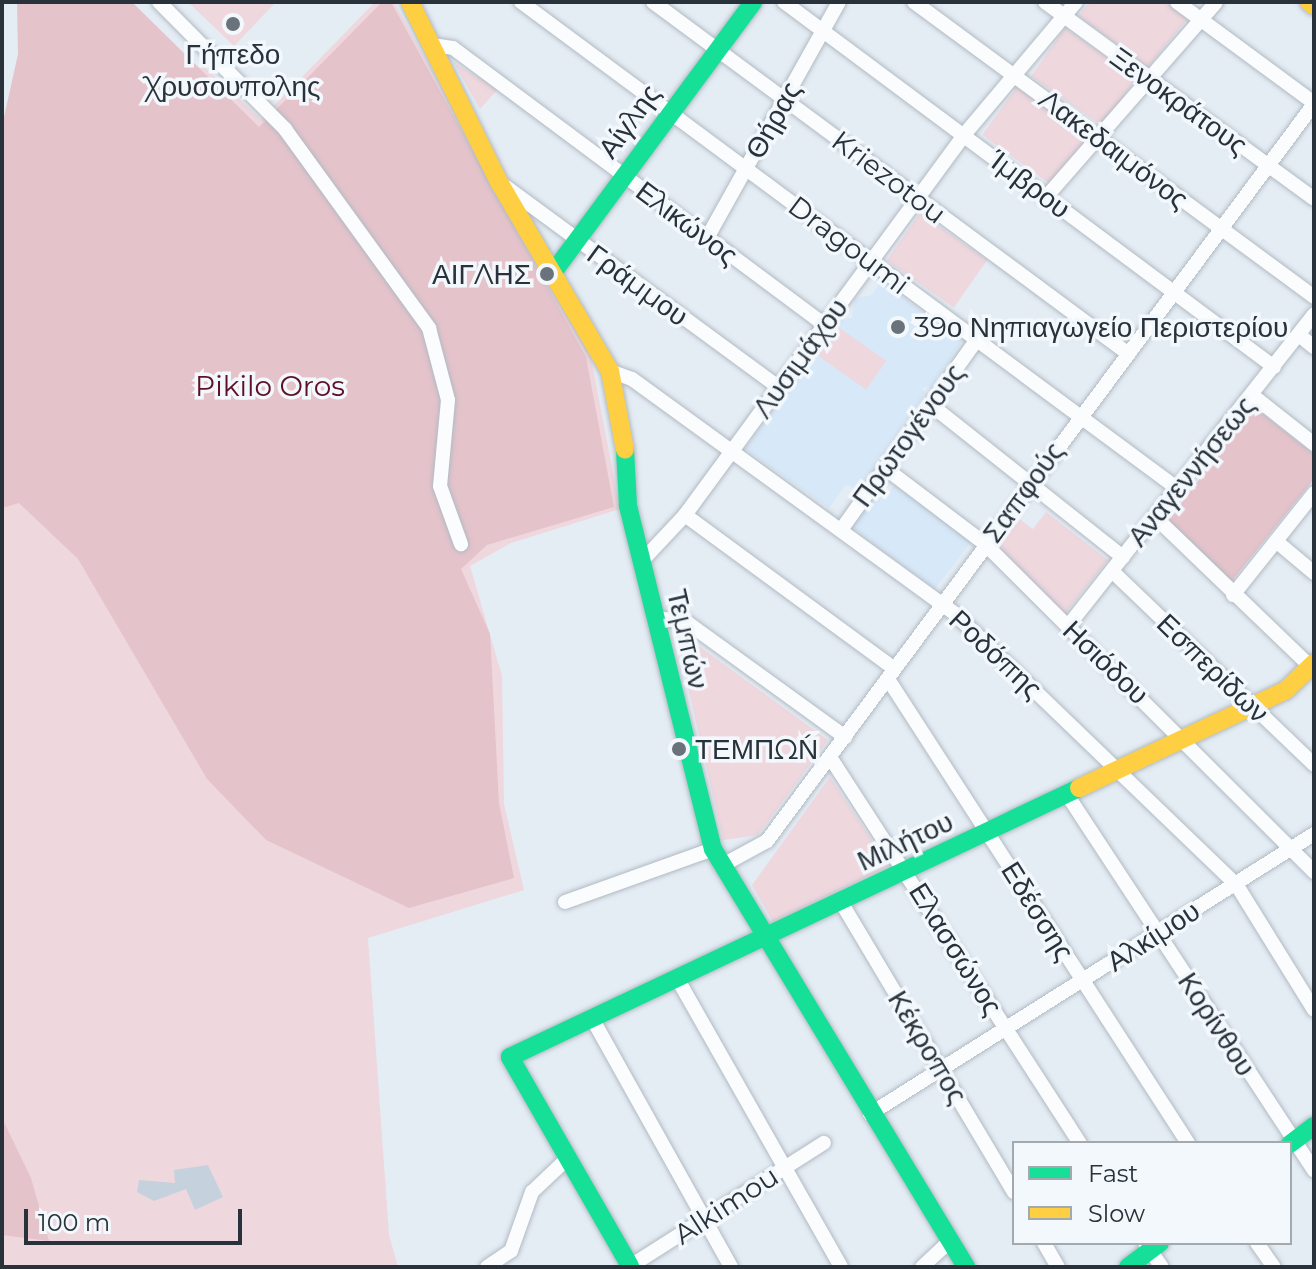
<!DOCTYPE html>
<meta charset="utf-8">
<style>
body{margin:0}
#map{position:relative;width:1316px;height:1269px;overflow:hidden;background:#e4ecf4;font-family:Montserrat,sans-serif}
div>[style]{position:absolute}
[style*='--x']{left:calc(var(--x)*1px);top:calc(var(--y)*1px);width:calc(var(--w)*1px);rotate:calc(var(--a)*1deg)}
.built>*{inset:0;background:#d7e8f8}
.green>*{inset:0;background:#efd7de;transform-origin:0 0}
.forest>*{inset:0;background:#e5c3cb}
.building>*{inset:0;background:#c5d2de}
.roads{filter:drop-shadow(0 0 2px #b2bac2) drop-shadow(0 0 2px #b2bac2)}
.street>*{height:14px;margin:-7px;padding:0 7px;transform-origin:7px;border-radius:7px;background:#fbfcfd}
.fast>*{height:18px;margin:-9px;padding:0 9px;transform-origin:9px;border-radius:9px;background:#16e098}
.slow>*{height:18px;margin:-9px;padding:0 9px;transform-origin:9px;border-radius:9px;background:#ffcf43}
.dots>*{width:22px;height:22px;translate:-50% -50%;box-sizing:border-box;border:4px solid #f3f8fd;border-radius:50%}
span{translate:-50% -50%;white-space:nowrap;text-align:center;line-height:1.15;-webkit-text-stroke:7px #f3f8fd;paint-order:stroke}
.poi-label{font-size:28px;color:#29323a}
.right{translate:-100% -50%;text-align:right}
.left{translate:0 -50%;text-align:left}
.street-label{font-size:28px;color:#29323a}
.park-label{font-size:28px;color:#5f1025}
.frame{position:absolute;inset:0;border:4px solid #29323a;pointer-events:none}
.legend{position:absolute;left:1012px;top:1141px;width:280px;height:104px;box-sizing:border-box;background:#f3f8fd;border:2px solid #a2a9af;margin:0;padding:10px 14px;list-style:none;font-size:24px;color:#29323a}
.legend li{display:flex;align-items:center;gap:16px;height:40px}
.legend b{width:40px;border:2px solid #a2a9af}
.scale{position:absolute;left:24px;top:1209px;width:218px;height:36px;box-sizing:border-box;border:4px solid #29323a;border-top:0;padding-left:10px;font-size:24px;line-height:28px;white-space:nowrap;color:#29323a;-webkit-text-stroke:6px #f3f8fd;paint-order:stroke}
</style>
<div id="map">
<div class="built">
<i style="clip-path:polygon(881px 281px,962px 341px,932px 386px,920px 388px,926px 392px,857px 491px,846px 484px,829px 508px,745px 449px,840px 319px,852px 318px,854px 299px,872px 295px)"></i>
<i style="clip-path:polygon(895px 485px,971px 542px,935px 589px,851px 527px,879px 488px,888px 494px)"></i>
</div>
<div class="green">
<i style="clip-path:polygon(188px 2px,276px 2px,234px 46px)"></i>
<i style="clip-path:polygon(375px 2px,394px 2px,591px 358px,620px 509px,511px 543px,470px 566px,502px 676px,504px 804px,524px 890px,368px 938px,389px 1235px,398px 1267px,2px 1267px,2px 222px,202px 65px,261px 119px)"></i>
<i style="clip-path:polygon(1089px 2px,1166px 2px,1188px 18px,1148px 67px,1079px 16px)"></i>
<i style="left:1065px;top:28px;width:87px;height:59px;rotate:35deg"></i>
<i style="clip-path:polygon(453px 62px,498px 89px,480px 109px,455px 65px)"></i>
<i style="left:1017px;top:87px;width:87px;height:59px;rotate:36deg"></i>
<i style="left:920px;top:213px;width:82px;height:58px;rotate:35deg"></i>
<i style="left:838px;top:327px;width:59px;height:35px;rotate:35deg"></i>
<i style="clip-path:polygon(1046px 512px,1108px 560px,1064px 615px,995px 547px,1018px 518px,1033px 529px)"></i>
<i style="clip-path:polygon(692px 641px,828px 740px,758px 835px,723px 840px,679px 648px)"></i>
<i style="clip-path:polygon(830px 777px,889px 866px,773px 922px,752px 885px)"></i>
</div>
<div class="forest">
<i style="clip-path:polygon(17px 2px,132px 2px,259px 127px,382px 2px,391px 2px,586px 357px,614px 507px,487px 545px,461px 569px,490px 634px,499px 803px,514px 878px,409px 908px,266px 840px,207px 779px,78px 559px,19px 503px,2px 508px,2px 126px,18px 54px)"></i>
<i style="clip-path:polygon(1254px 407px,1314px 454px,1314px 479px,1231px 582px,1168px 521px)"></i>
<i style="clip-path:polygon(2px 1118px,31px 1178px,49px 1241px,2px 1235px)"></i>
</div>
<div class="building">
<i style="clip-path:polygon(208px 1165px,223px 1197px,195px 1210px,186px 1189px,154px 1201px,137px 1192px,139px 1180px,175px 1183px,174px 1170px)"></i>
</div>
<div class="roads">
<div class="street">
<i style="--x:159;--y:2;--w:179;--a:45.2"></i>
<i style="--x:285;--y:129;--w:246;--a:54.1"></i>
<i style="--x:429;--y:328;--w:74;--a:75.2"></i>
<i style="--x:448;--y:400;--w:86;--a:95.3"></i>
<i style="--x:440;--y:486;--w:62;--a:70.1"></i>
<i style="--x:521;--y:2;--w:818;--a:36.55"></i>
<i style="--x:653;--y:2;--w:588;--a:36.5"></i>
<i style="--x:784;--y:2;--w:611;--a:36.68"></i>
<i style="--x:914;--y:2;--w:497;--a:36.4"></i>
<i style="--x:1045;--y:2;--w:333;--a:36.2"></i>
<i style="--x:1177;--y:2;--w:170;--a:36.4"></i>
<i style="--x:432;--y:45;--w:21;--a:8"></i>
<i style="--x:453;--y:48;--w:463;--a:36.7"></i>
<i style="--x:506;--y:187;--w:338;--a:36.3"></i>
<i style="--x:1047;--y:196;--w:257;--a:-48.9"></i>
<i style="--x:707;--y:238;--w:270;--a:-60.8"></i>
<i style="--x:1299;--y:335;--w:19;--a:39"></i>
<i style="--x:610;--y:371;--w:23;--a:20"></i>
<i style="--x:632;--y:379;--w:399;--a:36"></i>
<i style="--x:955;--y:614;--w:390;--a:43.9"></i>
<i style="--x:1236;--y:884;--w:148;--a:58.2"></i>
<i style="--x:1252;--y:395;--w:79;--a:38.3"></i>
<i style="--x:931;--y:405;--w:245;--a:38.4"></i>
<i style="--x:885;--y:468;--w:126;--a:37.2"></i>
<i style="--x:985;--y:544;--w:465;--a:44.9"></i>
<i style="--x:685;--y:515;--w:260;--a:36.3"></i>
<i style="--x:1155;--y:517;--w:221;--a:43.9"></i>
<i style="--x:841;--y:530;--w:232;--a:-54.5"></i>
<i style="--x:1276;--y:541;--w:50;--a:40.1"></i>
<i style="--x:641;--y:562;--w:64;--a:-46.9"></i>
<i style="--x:685;--y:515;--w:471;--a:-53.7"></i>
<i style="--x:964;--y:135;--w:174;--a:-49.9"></i>
<i style="--x:1112;--y:571;--w:280;--a:43.8"></i>
<i style="--x:1233;--y:595;--w:130;--a:-51.5"></i>
<i style="--x:654;--y:618;--w:31;--a:6"></i>
<i style="--x:685;--y:621;--w:198;--a:35.9"></i>
<i style="--x:1068;--y:626;--w:397;--a:-51.7"></i>
<i style="--x:888;--y:679;--w:553;--a:57.12"></i>
<i style="--x:830;--y:757;--w:460;--a:57.1"></i>
<i style="--x:1068;--y:796;--w:448;--a:56.7"></i>
<i style="--x:721;--y:866;--w:52;--a:-28.5"></i>
<i style="--x:767;--y:841;--w:918;--a:-53.42"></i>
<i style="--x:565;--y:902;--w:157;--a:-19.7"></i>
<i style="--x:841;--y:902;--w:338;--a:59.2"></i>
<i style="--x:677;--y:978;--w:332;--a:60.4"></i>
<i style="--x:593;--y:1020;--w:283;--a:60.8"></i>
<i style="--x:870;--y:1114;--w:525;--a:-32.24"></i>
<i style="--x:1044;--y:1243;--w:28;--a:60"></i>
<i style="--x:1145;--y:1243;--w:29;--a:55"></i>
<i style="--x:1257;--y:1243;--w:29;--a:55"></i>
<i style="--x:487;--y:1267;--w:29;--a:-34"></i>
<i style="--x:511;--y:1251;--w:63;--a:-70.4"></i>
<i style="--x:532;--y:1192;--w:50;--a:-43.4"></i>
<i style="--x:629;--y:1267;--w:231;--a:-32.5"></i>
<i style="--x:922;--y:1267;--w:37;--a:-43"></i>
</div>
<div class="fast">
<i style="--x:552;--y:274;--w:338;--a:-53.5"></i>
<i style="--x:625;--y:450;--w:56;--a:86.9"></i>
<i style="--x:628;--y:506;--w:353;--a:76.1"></i>
<i style="--x:713;--y:849;--w:489;--a:58.8"></i>
<i style="--x:1290;--y:1144;--w:30;--a:-37"></i>
<i style="--x:630;--y:1266;--w:241;--a:-119.9"></i>
<i style="--x:510;--y:1057;--w:629;--a:-25.3"></i>
<i style="--x:1128;--y:1267;--w:40;--a:-37"></i>
</div>
<div class="slow">
<i style="--x:410;--y:2;--w:201;--a:63.7"></i>
<i style="--x:499;--y:182;--w:219;--a:59.6"></i>
<i style="--x:610;--y:371;--w:80;--a:79.2"></i>
<i style="--x:1309;--y:2;--w:6;--a:39"></i>
<i style="--x:1079;--y:788;--w:229;--a:-25.3"></i>
<i style="--x:1286;--y:690;--w:39;--a:-44"></i>
</div>
</div>
<div class="dots">
<i style="left:233px;top:24px;background:#6a737b"></i>
<i style="left:547px;top:274px;background:#6a737b"></i>
<i style="left:898px;top:327px;background:#6a737b"></i>
<i style="left:679px;top:749px;background:#6a737b"></i>
</div>
<div class="poi-label">
<span style="left:233px;top:70px">Γήπεδο<br>Χρυσουπολης</span>
<span class="right" style="left:531px;top:274px">ΑΙΓΛΗΣ</span>
<span class="left" style="left:914px;top:327px">39ο Νηπιαγωγείο Περιστερίου</span>
<span class="left" style="left:695px;top:749px">ΤΕΜΠΏΝ</span>
</div>
<div class="street-label">
<span style="left:1179px;top:101px;rotate:36deg">Ξενοκράτους</span>
<span style="left:773px;top:120px;rotate:-61deg">Θήρας</span>
<span style="left:629px;top:121px;rotate:-54deg">Αίγλης</span>
<span style="left:1114px;top:149px;rotate:37deg">Λακεδαιμόνος</span>
<span style="left:889px;top:177px;rotate:37deg">Kriezotou</span>
<span style="left:1030px;top:184px;rotate:37deg">Ίμβρου</span>
<span style="left:687px;top:223px;rotate:37deg">Ελικώνος</span>
<span style="left:849px;top:245px;rotate:37deg">Dragoumi</span>
<span style="left:638px;top:285px;rotate:36deg">Γράμμου</span>
<span style="left:800px;top:358px;rotate:-54deg">Λυσιμάχου</span>
<span style="left:908px;top:435px;rotate:-54deg">Πρωτογένους</span>
<span style="left:1191px;top:471px;rotate:-51deg">Αναγεννήσεως</span>
<span style="left:1023px;top:492px;rotate:-54deg">Σαπφούς</span>
<span style="left:688px;top:639px;rotate:77deg">Τεμπών</span>
<span style="left:996px;top:654px;rotate:43deg">Ροδόπης</span>
<span style="left:1106px;top:662px;rotate:44deg">Ησιόδου</span>
<span style="left:1213px;top:668px;rotate:44deg">Εσπερίδων</span>
<span style="left:905px;top:841px;rotate:-25deg">Μιλήτου</span>
<span style="left:1038px;top:911px;rotate:58deg">Εδέσσης</span>
<span style="left:1153px;top:936px;rotate:-33deg">Αλκίμου</span>
<span style="left:956px;top:949px;rotate:58deg">Ελασσώνος</span>
<span style="left:1217px;top:1024px;rotate:57deg">Κορίνθου</span>
<span style="left:928px;top:1047px;rotate:59deg">Κέκροπος</span>
<span style="left:726px;top:1205px;rotate:-33deg">Alkimou</span>
</div>
<div class="park-label">
<span style="left:270px;top:386px">Pikilo Oros</span>
</div>
<div class="frame"></div>
<ul class="legend">
<li><b style="height:10px;background:#16e098"></b>Fast</li>
<li><b style="height:10px;background:#ffcf43"></b>Slow</li>
</ul>
<div class="scale">100 m</div>
</div>
